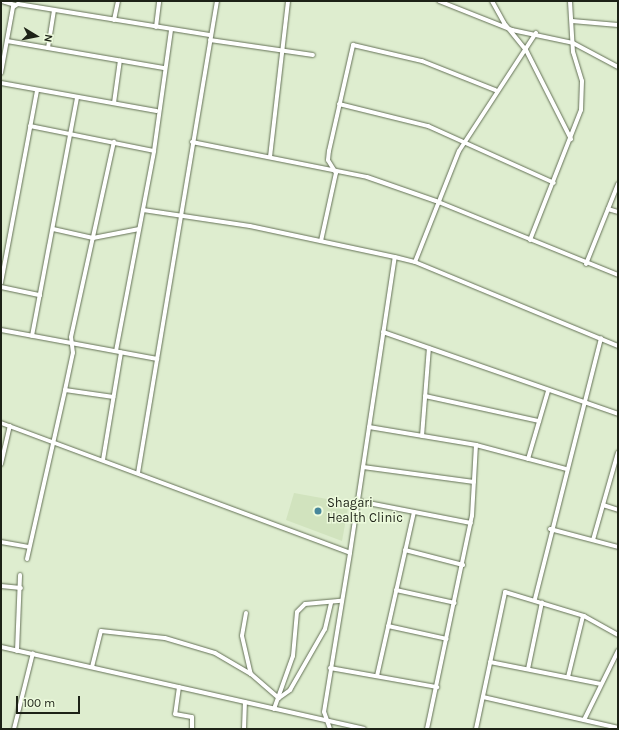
<!DOCTYPE html>
<style>
body{margin:0}
#map{position:relative;width:619px;height:730px;overflow:hidden;background:#deedcf;font-family:Karla,sans-serif}
div>[style]{position:absolute}
[style*='--x']{left:calc(var(--x)*1px);top:calc(var(--y)*1px);width:calc(var(--w)*1px);rotate:calc(var(--a)*1deg)}
.built>*{inset:0;background:#d1e3be}
.roads{filter:drop-shadow(0 0 1px #647156) drop-shadow(0 0 1px #647156)}
.street>*{height:4px;margin:-2px;padding:0 2px;transform-origin:2px;border-radius:2px;background:#fff}
.dots>*{width:11px;height:11px;translate:-50% -50%;box-sizing:border-box;border:2px solid #ecfadc;border-radius:50%}
span{translate:-50% -50%;white-space:nowrap;text-align:center;line-height:1.15;-webkit-text-stroke:3px #ecfadc;paint-order:stroke}
.poi-label{font-size:13px;color:#1d2217}
.left{translate:0 -50%;text-align:left}
.frame{position:absolute;inset:0;border:2px solid #1d2217;pointer-events:none}
.north{position:absolute;left:16px;top:16px;width:40px;height:40px;-webkit-text-stroke:3px #ecfadc;paint-order:stroke;rotate:100deg;font-size:11px;font-weight:700;line-height:16px;text-align:center;color:#1d2217}
.north::after{content:'';display:block;margin:auto;width:14px;height:18px;background:#1d2217;clip-path:polygon(50% 0,100% 100%,50% 72%,0 100%)}
.scale{position:absolute;left:16px;top:696px;width:64px;height:18px;box-sizing:border-box;border:2px solid #1d2217;border-top:0;padding-left:5px;font-size:12px;line-height:14px;white-space:nowrap;color:#1d2217;-webkit-text-stroke:3px #ecfadc;paint-order:stroke}
</style>
<div id="map">
<div class="built">
<i style="clip-path:polygon(294px 493px,349px 503px,342px 541px,286px 520px)"></i>
</div>
<div class="roads">
<div class="street">
<i style="--x:2;--y:1;--w:14;--a:17"></i>
<i style="--x:439;--y:1;--w:79;--a:21.7"></i>
<i style="--x:512;--y:30;--w:62;--a:12"></i>
<i style="--x:573;--y:43;--w:51;--a:28.1"></i>
<i style="--x:492;--y:1;--w:25;--a:61"></i>
<i style="--x:504;--y:23;--w:35;--a:51"></i>
<i style="--x:526;--y:50;--w:100;--a:63.2"></i>
<i style="--x:114;--y:20;--w:19;--a:-78"></i>
<i style="--x:572;--y:21;--w:46;--a:5"></i>
<i style="--x:156;--y:27;--w:26;--a:-83"></i>
<i style="--x:210;--y:40;--w:104;--a:8.3"></i>
<i style="--x:7;--y:41;--w:159;--a:9.8"></i>
<i style="--x:48;--y:48;--w:38;--a:-81"></i>
<i style="--x:1;--y:73;--w:67;--a:-79.7"></i>
<i style="--x:13;--y:7;--w:6;--a:-31"></i>
<i style="--x:18;--y:4;--w:194;--a:9.2"></i>
<i style="--x:1;--y:83;--w:158;--a:10.2"></i>
<i style="--x:114;--y:103;--w:43;--a:-82.1"></i>
<i style="--x:339;--y:104;--w:92;--a:13.9"></i>
<i style="--x:428;--y:126;--w:138;--a:24.3"></i>
<i style="--x:30;--y:126;--w:126;--a:11.4"></i>
<i style="--x:192;--y:142;--w:178;--a:11.3"></i>
<i style="--x:367;--y:177;--w:73;--a:19.2"></i>
<i style="--x:436;--y:201;--w:196;--a:22.1"></i>
<i style="--x:270;--y:157;--w:157;--a:-83.4"></i>
<i style="--x:608;--y:209;--w:10;--a:17"></i>
<i style="--x:143;--y:210;--w:108;--a:8.5"></i>
<i style="--x:250;--y:226;--w:148;--a:12.1"></i>
<i style="--x:53;--y:229;--w:41;--a:12.7"></i>
<i style="--x:93;--y:238;--w:47;--a:-11.1"></i>
<i style="--x:530;--y:240;--w:140;--a:-68.6"></i>
<i style="--x:581;--y:110;--w:29;--a:-88"></i>
<i style="--x:582;--y:81;--w:30;--a:-107"></i>
<i style="--x:573;--y:52;--w:51;--a:-93.4"></i>
<i style="--x:321;--y:241;--w:70;--a:-77.6"></i>
<i style="--x:336;--y:173;--w:15;--a:-122"></i>
<i style="--x:328;--y:160;--w:9;--a:-84"></i>
<i style="--x:329;--y:151;--w:109;--a:-77.2"></i>
<i style="--x:353;--y:45;--w:71;--a:13.1"></i>
<i style="--x:422;--y:61;--w:79;--a:21.7"></i>
<i style="--x:415;--y:262;--w:119;--a:-68.4"></i>
<i style="--x:459;--y:151;--w:141;--a:-56.9"></i>
<i style="--x:586;--y:264;--w:86;--a:-68.2"></i>
<i style="--x:1;--y:283;--w:196;--a:-79.4"></i>
<i style="--x:1;--y:287;--w:40;--a:12"></i>
<i style="--x:1;--y:330;--w:159;--a:10.5"></i>
<i style="--x:383;--y:332;--w:249;--a:19.2"></i>
<i style="--x:32;--y:336;--w:243;--a:-79.3"></i>
<i style="--x:116;--y:351;--w:204;--a:-79.2"></i>
<i style="--x:154;--y:151;--w:122;--a:-82"></i>
<i style="--x:65;--y:390;--w:49;--a:8.3"></i>
<i style="--x:425;--y:396;--w:117;--a:12.4"></i>
<i style="--x:1;--y:423;--w:372;--a:20.4"></i>
<i style="--x:350;--y:553;--w:299;--a:-81.4"></i>
<i style="--x:395;--y:257;--w:21;--a:14"></i>
<i style="--x:415;--y:262;--w:220;--a:22.5"></i>
<i style="--x:369;--y:427;--w:109;--a:9.5"></i>
<i style="--x:476;--y:445;--w:93;--a:14.9"></i>
<i style="--x:422;--y:436;--w:88;--a:-85.5"></i>
<i style="--x:528;--y:459;--w:71;--a:-73.6"></i>
<i style="--x:103;--y:460;--w:109;--a:-80.5"></i>
<i style="--x:1;--y:464;--w:39;--a:-77"></i>
<i style="--x:363;--y:467;--w:112;--a:7.7"></i>
<i style="--x:138;--y:473;--w:479;--a:-80.5"></i>
<i style="--x:358;--y:501;--w:115;--a:11"></i>
<i style="--x:603;--y:505;--w:16;--a:18"></i>
<i style="--x:550;--y:529;--w:70;--a:14.8"></i>
<i style="--x:593;--y:540;--w:91;--a:-74.1"></i>
<i style="--x:1;--y:542;--w:28;--a:10"></i>
<i style="--x:405;--y:550;--w:60;--a:14.5"></i>
<i style="--x:27;--y:559;--w:173;--a:-77.3"></i>
<i style="--x:65;--y:390;--w:38;--a:-78"></i>
<i style="--x:73;--y:353;--w:16;--a:-97"></i>
<i style="--x:71;--y:337;--w:200;--a:-77.6"></i>
<i style="--x:1;--y:586;--w:20;--a:6"></i>
<i style="--x:396;--y:590;--w:60;--a:12.4"></i>
<i style="--x:535;--y:599;--w:269;--a:-75.8"></i>
<i style="--x:246;--y:613;--w:23;--a:100"></i>
<i style="--x:242;--y:636;--w:39;--a:77"></i>
<i style="--x:388;--y:626;--w:60;--a:12.4"></i>
<i style="--x:1;--y:647;--w:372;--a:12.7"></i>
<i style="--x:17;--y:651;--w:76;--a:-87.7"></i>
<i style="--x:490;--y:662;--w:113;--a:11.2"></i>
<i style="--x:92;--y:667;--w:37;--a:-76"></i>
<i style="--x:101;--y:631;--w:64;--a:6.2"></i>
<i style="--x:165;--y:638;--w:52;--a:16.7"></i>
<i style="--x:215;--y:653;--w:42;--a:30.3"></i>
<i style="--x:251;--y:674;--w:37;--a:41"></i>
<i style="--x:279;--y:698;--w:14;--a:-36"></i>
<i style="--x:290;--y:690;--w:70;--a:-60.2"></i>
<i style="--x:325;--y:629;--w:27;--a:-77"></i>
<i style="--x:330;--y:668;--w:109;--a:10.1"></i>
<i style="--x:528;--y:669;--w:68;--a:-78.2"></i>
<i style="--x:377;--y:676;--w:168;--a:-77.3"></i>
<i style="--x:568;--y:677;--w:63;--a:-76.2"></i>
<i style="--x:179;--y:687;--w:27;--a:98"></i>
<i style="--x:175;--y:714;--w:17;--a:10"></i>
<i style="--x:192;--y:717;--w:12;--a:90"></i>
<i style="--x:483;--y:697;--w:139;--a:12.9"></i>
<i style="--x:274;--y:709;--w:56;--a:-70.3"></i>
<i style="--x:293;--y:656;--w:44;--a:-84.8"></i>
<i style="--x:297;--y:612;--w:11;--a:-45"></i>
<i style="--x:305;--y:604;--w:36;--a:-5"></i>
<i style="--x:584;--y:720;--w:77;--a:-63.8"></i>
<i style="--x:14;--y:729;--w:78;--a:-76"></i>
<i style="--x:244;--y:729;--w:27;--a:-88"></i>
<i style="--x:330;--y:729;--w:18;--a:-109"></i>
<i style="--x:324;--y:712;--w:161;--a:-80.7"></i>
<i style="--x:427;--y:729;--w:218;--a:-78.1"></i>
<i style="--x:472;--y:516;--w:71;--a:-86.8"></i>
<i style="--x:476;--y:729;--w:140;--a:-78"></i>
<i style="--x:505;--y:592;--w:83;--a:16.9"></i>
<i style="--x:584;--y:616;--w:39;--a:29"></i>
</div>
</div>
<div class="dots">
<i style="left:318px;top:511px;background:#47879b"></i>
</div>
<div class="poi-label">
<span class="left" style="left:327px;top:511px">Shagari<br>Health Clinic</span>
</div>
<div class="frame"></div>
<div class="north">N</div>
<div class="scale">100 m</div>
</div>
